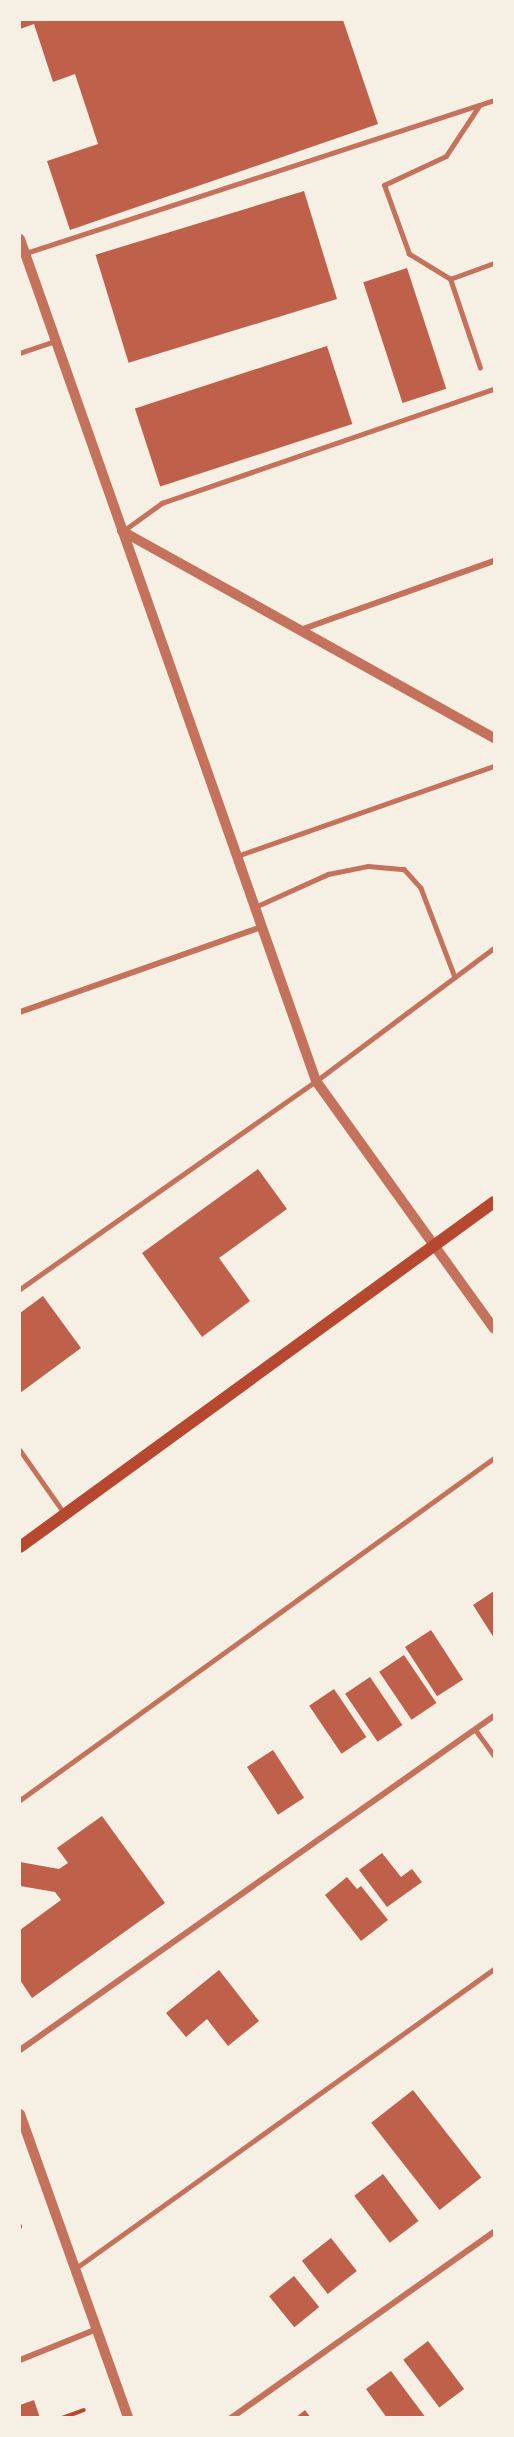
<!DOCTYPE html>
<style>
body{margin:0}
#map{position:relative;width:514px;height:2437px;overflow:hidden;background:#f6efe4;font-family:Jost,sans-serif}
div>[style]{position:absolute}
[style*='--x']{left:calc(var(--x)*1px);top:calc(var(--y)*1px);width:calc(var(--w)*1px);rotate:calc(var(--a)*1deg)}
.building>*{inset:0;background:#bf614a;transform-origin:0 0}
.path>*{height:4px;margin:-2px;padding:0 2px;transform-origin:2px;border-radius:2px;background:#b5482f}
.service>*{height:4.5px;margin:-2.25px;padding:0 2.25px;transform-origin:2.25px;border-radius:2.25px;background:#c5725c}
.minor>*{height:6px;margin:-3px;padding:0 3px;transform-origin:3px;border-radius:3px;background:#c5725c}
.tertiary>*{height:10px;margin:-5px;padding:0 5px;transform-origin:5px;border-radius:5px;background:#c5725c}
.secondary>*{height:12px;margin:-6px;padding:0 6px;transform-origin:6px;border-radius:6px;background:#b5482f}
span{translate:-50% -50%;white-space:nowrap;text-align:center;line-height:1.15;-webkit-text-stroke:6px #f6efe4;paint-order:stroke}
.frame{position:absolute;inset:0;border:21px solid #f6efe4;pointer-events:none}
</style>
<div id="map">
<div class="building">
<i style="clip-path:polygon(20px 20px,343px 20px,378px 124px,70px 230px,47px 161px,98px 144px,75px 74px,53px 82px,34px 24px,20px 29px)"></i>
<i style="left:304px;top:191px;width:113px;height:218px;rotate:73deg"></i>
<i style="left:407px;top:268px;width:127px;height:46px;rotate:72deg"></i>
<i style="left:327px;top:346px;width:82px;height:202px;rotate:72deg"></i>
<i style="clip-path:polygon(258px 1169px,287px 1209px,219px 1258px,250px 1301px,202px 1337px,142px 1253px)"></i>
<i style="clip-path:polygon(43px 1296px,81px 1348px,20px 1393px,20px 1313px)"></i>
<i style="clip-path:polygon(494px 1591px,494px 1638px,473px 1605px)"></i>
<i style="left:431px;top:1630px;width:59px;height:31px;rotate:57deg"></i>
<i style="left:404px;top:1655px;width:58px;height:30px;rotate:56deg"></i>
<i style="left:370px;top:1677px;width:58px;height:30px;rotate:56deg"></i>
<i style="left:334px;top:1689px;width:58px;height:30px;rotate:56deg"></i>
<i style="left:273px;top:1750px;width:57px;height:31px;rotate:57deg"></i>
<i style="clip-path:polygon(102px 1816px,165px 1903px,32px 1998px,20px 1980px,20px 1930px,61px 1900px,55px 1892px,20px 1886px,20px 1862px,59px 1869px,68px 1863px,57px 1848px)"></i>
<i style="clip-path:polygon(382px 1853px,401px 1877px,412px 1869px,422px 1882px,387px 1907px,359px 1870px)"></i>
<i style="clip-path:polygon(347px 1877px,357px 1889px,361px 1886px,388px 1920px,361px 1941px,325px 1895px)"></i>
<i style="clip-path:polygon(219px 1970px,259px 2021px,228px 2046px,207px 2019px,186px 2037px,166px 2013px)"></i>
<i style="left:413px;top:2090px;width:111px;height:53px;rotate:52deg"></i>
<i style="left:383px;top:2174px;width:59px;height:36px;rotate:53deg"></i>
<i style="left:331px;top:2238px;width:42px;height:37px;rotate:52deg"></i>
<i style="left:294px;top:2276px;width:40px;height:32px;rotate:51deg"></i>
<i style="left:428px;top:2341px;width:60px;height:31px;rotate:53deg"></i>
<i style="clip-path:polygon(391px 2371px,426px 2418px,387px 2418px,366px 2389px)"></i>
<i style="clip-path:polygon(34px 2400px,40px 2418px,20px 2418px,20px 2405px)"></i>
<i style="clip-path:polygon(305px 2410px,311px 2418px,295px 2418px)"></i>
</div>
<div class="path">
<i style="--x:20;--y:2227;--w:1;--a:-90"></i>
<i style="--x:62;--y:2418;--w:23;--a:-20"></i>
</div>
<div class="service">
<i style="--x:20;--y:255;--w:499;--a:-18.1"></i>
<i style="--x:450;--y:279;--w:48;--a:-148.6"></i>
<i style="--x:409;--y:254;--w:73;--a:-109.9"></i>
<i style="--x:384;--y:185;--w:68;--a:-25.1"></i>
<i style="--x:446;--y:156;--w:60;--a:-56.6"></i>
<i style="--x:20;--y:353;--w:37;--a:-19"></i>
<i style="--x:480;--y:368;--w:94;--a:-108.6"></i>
<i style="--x:450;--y:279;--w:47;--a:-20"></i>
<i style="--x:123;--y:531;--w:48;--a:-35.7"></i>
<i style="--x:162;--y:503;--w:351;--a:-19"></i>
<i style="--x:237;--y:856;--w:272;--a:-19.3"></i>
<i style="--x:255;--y:907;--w:80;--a:-24.3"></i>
<i style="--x:328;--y:874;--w:41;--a:-11.3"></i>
<i style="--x:368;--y:866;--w:36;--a:5"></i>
<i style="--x:404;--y:869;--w:25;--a:48"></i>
<i style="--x:421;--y:888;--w:95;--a:69.1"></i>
<i style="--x:20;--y:1289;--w:362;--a:-35.1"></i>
<i style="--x:316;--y:1081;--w:222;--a:-36.8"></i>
<i style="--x:20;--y:1450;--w:78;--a:54.9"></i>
<i style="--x:475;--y:1729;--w:32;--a:54"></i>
<i style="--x:20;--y:1800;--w:584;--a:-35.81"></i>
<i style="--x:76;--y:2268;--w:514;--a:-35.58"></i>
</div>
<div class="minor">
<i style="--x:300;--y:630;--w:206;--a:-19.6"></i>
<i style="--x:20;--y:1012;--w:256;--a:-19.4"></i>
<i style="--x:20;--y:2050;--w:580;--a:-35.17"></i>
<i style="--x:20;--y:2360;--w:83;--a:-21.9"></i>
<i style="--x:231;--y:2418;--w:322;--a:-35.3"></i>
</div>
<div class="tertiary">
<i style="--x:20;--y:239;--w:893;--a:70.63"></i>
<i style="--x:316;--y:1081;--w:305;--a:54.3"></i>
<i style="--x:122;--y:531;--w:426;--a:29.1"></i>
<i style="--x:20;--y:2114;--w:323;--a:70.4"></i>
</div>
<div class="secondary">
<i style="--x:20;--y:1547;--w:586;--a:-36.05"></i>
</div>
<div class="frame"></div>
</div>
